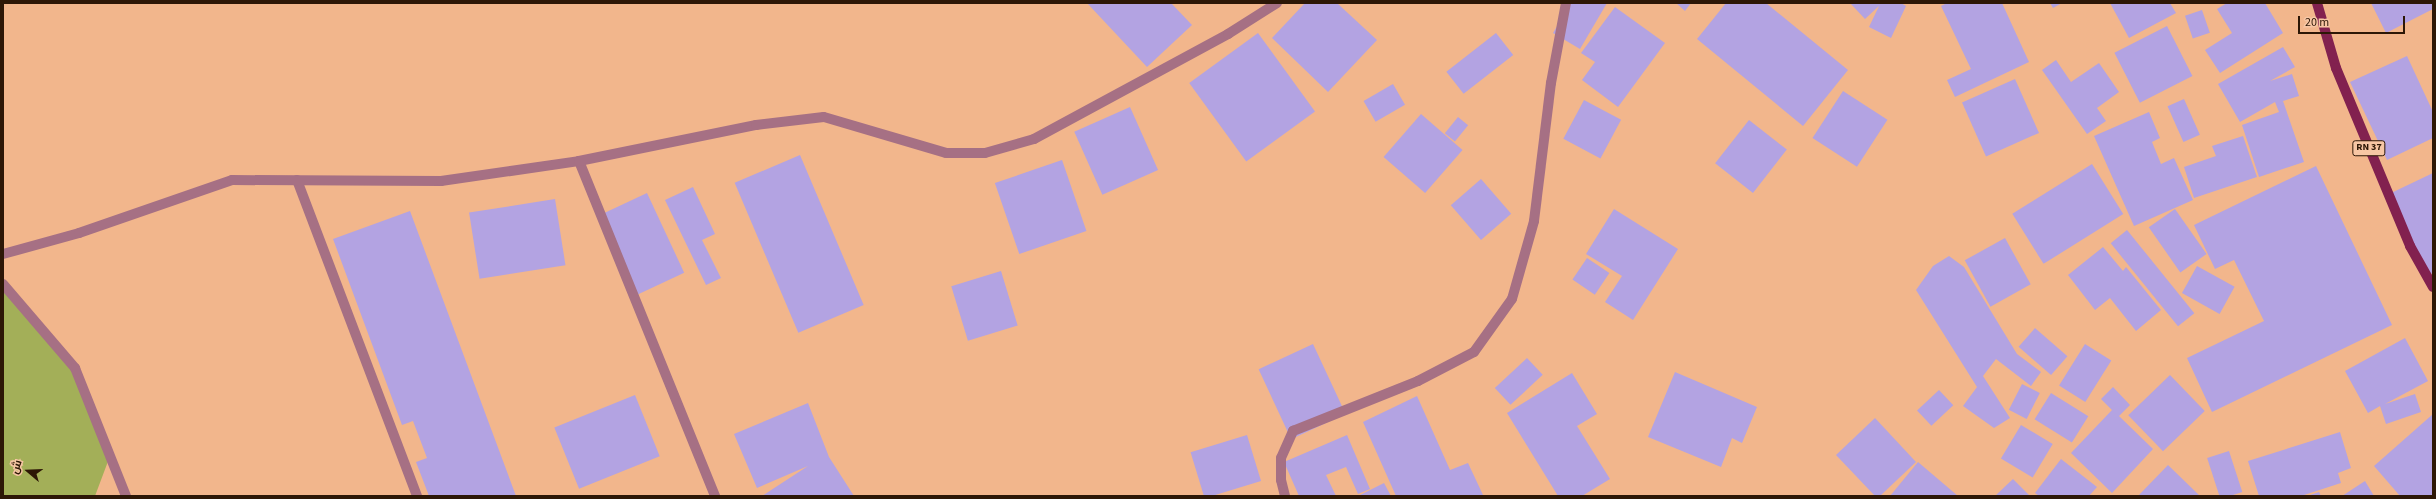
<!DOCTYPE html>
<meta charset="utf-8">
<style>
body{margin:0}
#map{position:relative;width:2436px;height:499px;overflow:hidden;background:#f2b68c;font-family:"Source Sans 3",Cairo,sans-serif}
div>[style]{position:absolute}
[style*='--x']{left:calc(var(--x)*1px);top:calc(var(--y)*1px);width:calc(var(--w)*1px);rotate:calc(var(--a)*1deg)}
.green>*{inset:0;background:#a3af58}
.building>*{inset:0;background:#b3a3e2;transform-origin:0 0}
.minor>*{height:10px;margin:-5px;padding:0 5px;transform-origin:5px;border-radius:5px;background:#a67084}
.primary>*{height:10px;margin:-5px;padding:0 5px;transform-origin:5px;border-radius:5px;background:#82214f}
span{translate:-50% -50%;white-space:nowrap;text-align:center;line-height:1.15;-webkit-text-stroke:3px #f7c6a4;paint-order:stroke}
.shield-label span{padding:1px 3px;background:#f7c6a4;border:1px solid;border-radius:3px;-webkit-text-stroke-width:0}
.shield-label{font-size:10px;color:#2d1706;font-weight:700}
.frame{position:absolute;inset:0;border:4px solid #2d1706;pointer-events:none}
.north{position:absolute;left:8px;top:451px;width:40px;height:40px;-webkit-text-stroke:3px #f7c6a4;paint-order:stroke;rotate:289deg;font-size:11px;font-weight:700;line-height:16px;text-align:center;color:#2d1706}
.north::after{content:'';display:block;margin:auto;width:14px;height:18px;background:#2d1706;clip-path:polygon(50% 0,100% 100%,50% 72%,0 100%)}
.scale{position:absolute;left:2298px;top:16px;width:107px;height:18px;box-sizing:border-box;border:2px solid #2d1706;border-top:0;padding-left:5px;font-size:12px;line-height:14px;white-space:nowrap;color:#2d1706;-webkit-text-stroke:3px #f7c6a4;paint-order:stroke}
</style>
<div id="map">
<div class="green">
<i style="clip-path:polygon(3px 284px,75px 368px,110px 456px,95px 496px,3px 496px)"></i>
</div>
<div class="building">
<i style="clip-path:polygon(1087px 3px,1171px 3px,1192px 25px,1147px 67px)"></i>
<i style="clip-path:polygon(1305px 3px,1337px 3px,1377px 40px,1328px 92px,1272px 38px)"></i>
<i style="clip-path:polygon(1571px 3px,1607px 3px,1580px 49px,1553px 33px)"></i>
<i style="clip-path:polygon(1676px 3px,1691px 3px,1685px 11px)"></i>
<i style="clip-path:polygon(1726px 3px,1766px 3px,1848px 70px,1803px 126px,1697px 39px)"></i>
<i style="clip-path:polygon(1850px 3px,1901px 3px,1906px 6px,1891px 38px,1869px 27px,1879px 6px,1865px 19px)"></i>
<i style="clip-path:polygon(1947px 3px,2002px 3px,2029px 62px,1955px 97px,1947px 80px,1971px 69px,1941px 6px)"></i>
<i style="clip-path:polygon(2050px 3px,2062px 3px,2053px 8px)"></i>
<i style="clip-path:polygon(2110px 3px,2170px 3px,2176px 13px,2129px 38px)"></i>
<i style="clip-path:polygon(2227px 3px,2265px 3px,2283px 33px,2220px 73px,2205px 50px,2232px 33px,2217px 9px)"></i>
<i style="clip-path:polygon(2371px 3px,2433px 3px,2433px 9px,2386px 33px)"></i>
<i style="clip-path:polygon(1615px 7px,1665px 43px,1618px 107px,1582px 80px,1595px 62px,1581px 53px)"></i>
<i style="left:2202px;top:10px;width:24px;height:18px;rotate:71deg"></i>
<i style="left:2167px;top:26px;width:56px;height:59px;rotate:63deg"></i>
<i style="left:1258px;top:33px;width:97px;height:85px;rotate:54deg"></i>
<i style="left:1496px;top:33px;width:28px;height:63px;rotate:52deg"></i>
<i style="clip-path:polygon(2283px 47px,2295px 67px,2270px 81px,2292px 74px,2299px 96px,2283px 101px,2304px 162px,2259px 177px,2242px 125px,2279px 112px,2275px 102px,2240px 122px,2218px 84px)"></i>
<i style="clip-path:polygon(2407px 56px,2433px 112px,2433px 138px,2387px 160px,2350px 82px)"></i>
<i style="clip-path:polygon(2056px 60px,2071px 82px,2099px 63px,2119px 92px,2097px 108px,2106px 121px,2087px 134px,2042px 70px)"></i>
<i style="left:2015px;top:79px;width:59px;height:58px;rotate:66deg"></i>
<i style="left:1393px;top:84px;width:24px;height:34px;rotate:60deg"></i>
<i style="left:1843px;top:91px;width:53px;height:56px;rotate:33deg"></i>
<i style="left:2184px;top:99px;width:39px;height:18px;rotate:66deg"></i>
<i style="left:1584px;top:100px;width:42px;height:44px;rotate:28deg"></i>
<i style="left:1130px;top:107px;width:69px;height:61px;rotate:66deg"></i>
<i style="clip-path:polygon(2149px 112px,2160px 138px,2152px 142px,2161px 164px,2174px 158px,2193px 200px,2134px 226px,2094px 136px)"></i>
<i style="left:1421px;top:114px;width:55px;height:57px;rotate:41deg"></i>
<i style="left:1458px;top:117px;width:13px;height:21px;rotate:39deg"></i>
<i style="left:1749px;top:120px;width:48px;height:55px;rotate:38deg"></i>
<i style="clip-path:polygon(2243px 136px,2257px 177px,2194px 198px,2184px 167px,2216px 156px,2212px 146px)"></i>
<i style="left:800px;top:155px;width:163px;height:71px;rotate:67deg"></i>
<i style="left:1062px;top:160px;width:75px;height:71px;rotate:71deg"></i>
<i style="left:2092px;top:164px;width:59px;height:94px;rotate:58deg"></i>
<i style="clip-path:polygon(2316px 166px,2392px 325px,2212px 412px,2187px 358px,2264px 321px,2234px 260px,2215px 269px,2194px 225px)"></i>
<i style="clip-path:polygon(2433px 173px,2433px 273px,2426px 276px,2389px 194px)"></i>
<i style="left:1481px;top:179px;width:46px;height:40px;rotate:49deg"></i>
<i style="clip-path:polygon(693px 187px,715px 234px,702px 240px,721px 278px,706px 285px,665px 200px)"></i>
<i style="left:647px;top:193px;width:88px;height:53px;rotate:65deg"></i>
<i style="left:555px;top:199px;width:67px;height:87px;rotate:81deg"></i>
<i style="clip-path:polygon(1614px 209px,1678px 249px,1633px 320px,1605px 302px,1622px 276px,1586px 254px)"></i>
<i style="left:2175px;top:209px;width:55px;height:32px;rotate:55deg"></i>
<i style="clip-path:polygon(410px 211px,516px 496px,429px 496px,416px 462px,427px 458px,413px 421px,402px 425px,333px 239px)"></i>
<i style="left:2127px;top:230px;width:107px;height:21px;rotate:51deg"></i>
<i style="left:2005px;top:238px;width:53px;height:46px;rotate:61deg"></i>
<i style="clip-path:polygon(2103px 247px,2123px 271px,2126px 267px,2161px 310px,2136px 331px,2110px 298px,2095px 310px,2068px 275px)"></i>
<i style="clip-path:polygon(1949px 256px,1964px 267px,2017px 354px,2041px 372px,2031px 386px,1996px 359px,1983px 376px,2010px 418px,1994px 428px,1963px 406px,1977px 387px,1916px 290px,1933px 266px)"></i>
<i style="left:1587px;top:258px;width:27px;height:26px;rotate:34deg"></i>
<i style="left:2197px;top:266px;width:43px;height:31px;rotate:29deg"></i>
<i style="left:1001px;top:271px;width:57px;height:52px;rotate:73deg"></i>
<i style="left:2035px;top:328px;width:43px;height:25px;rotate:41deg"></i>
<i style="clip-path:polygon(2405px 338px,2428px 381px,2385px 404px,2415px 394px,2421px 412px,2386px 424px,2380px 406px,2368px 413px,2345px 371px)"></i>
<i style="left:1313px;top:344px;width:77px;height:60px;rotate:65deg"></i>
<i style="left:2085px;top:344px;width:31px;height:49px;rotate:32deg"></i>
<i style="left:1527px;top:358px;width:23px;height:44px;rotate:47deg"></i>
<i style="clip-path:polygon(1675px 372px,1757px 407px,1742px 443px,1732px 438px,1721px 467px,1648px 437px)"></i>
<i style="clip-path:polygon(1572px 373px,1597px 414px,1577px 426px,1610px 479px,1582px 496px,1558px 496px,1507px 413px)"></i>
<i style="left:2170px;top:375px;width:50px;height:58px;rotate:46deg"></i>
<i style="left:2022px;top:384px;width:20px;height:29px;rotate:27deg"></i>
<i style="clip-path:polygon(2113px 387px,2130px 405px,2119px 416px,2153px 449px,2112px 493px,2071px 453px,2112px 410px,2101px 399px)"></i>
<i style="left:1939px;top:390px;width:21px;height:30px;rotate:47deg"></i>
<i style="left:2051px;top:393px;width:44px;height:31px;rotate:32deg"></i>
<i style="left:635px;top:395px;width:66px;height:87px;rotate:68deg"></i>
<i style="clip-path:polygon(1417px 396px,1450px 470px,1468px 463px,1483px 495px,1396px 496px,1363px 422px)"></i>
<i style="clip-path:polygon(808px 403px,829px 457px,854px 496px,762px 496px,808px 466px,757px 488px,734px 434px)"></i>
<i style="clip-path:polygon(2433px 414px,2433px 496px,2400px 496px,2374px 466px)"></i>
<i style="clip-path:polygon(1875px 418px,1916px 462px,1880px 496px,1875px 496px,1836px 455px)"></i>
<i style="left:2021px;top:425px;width:37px;height:39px;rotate:31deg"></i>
<i style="clip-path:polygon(2340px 432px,2351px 468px,2338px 473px,2341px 483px,2301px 496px,2259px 496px,2248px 461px)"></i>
<i style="left:1247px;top:435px;width:48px;height:59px;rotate:73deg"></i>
<i style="clip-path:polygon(1347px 435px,1370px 489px,1358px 494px,1346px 467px,1326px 475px,1336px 496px,1299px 496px,1284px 462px)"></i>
<i style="left:2229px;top:451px;width:43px;height:23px;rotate:72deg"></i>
<i style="clip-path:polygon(2061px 459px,2097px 487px,2089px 496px,2039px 496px,2035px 493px)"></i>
<i style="clip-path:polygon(1918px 462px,1958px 496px,1890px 496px)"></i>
<i style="clip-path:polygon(2168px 465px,2200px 496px,2138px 496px)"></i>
<i style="clip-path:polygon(2013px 479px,2030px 496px,1995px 496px)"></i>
<i style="clip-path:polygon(2365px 481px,2374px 496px,2342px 496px)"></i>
<i style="clip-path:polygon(1384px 483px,1391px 496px,1358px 496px)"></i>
<i style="clip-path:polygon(2319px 492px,2321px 496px,2307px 496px)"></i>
</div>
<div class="minor">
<i style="--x:579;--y:161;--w:362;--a:67.9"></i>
<i style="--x:297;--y:180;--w:338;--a:69.2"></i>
<i style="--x:3;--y:254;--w:79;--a:-15.4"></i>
<i style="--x:79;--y:233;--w:162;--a:-19.1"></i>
<i style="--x:232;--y:180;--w:209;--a:0.3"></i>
<i style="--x:441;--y:181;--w:139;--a:-8.2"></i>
<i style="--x:579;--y:161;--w:181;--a:-11.5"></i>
<i style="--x:756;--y:125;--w:68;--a:-6.7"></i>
<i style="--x:824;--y:117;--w:127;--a:16.4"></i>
<i style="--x:946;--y:153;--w:39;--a:0"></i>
<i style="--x:985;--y:153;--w:51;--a:-15.9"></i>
<i style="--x:1034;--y:139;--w:221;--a:-28.4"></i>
<i style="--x:1228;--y:34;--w:58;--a:-32.3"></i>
<i style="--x:3;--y:284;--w:111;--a:49.4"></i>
<i style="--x:75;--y:368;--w:138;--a:68.3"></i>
<i style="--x:1285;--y:496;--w:16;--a:-104"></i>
<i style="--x:1281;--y:480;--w:22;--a:-90"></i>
<i style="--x:1281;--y:458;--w:30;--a:-66"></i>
<i style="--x:1293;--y:431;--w:135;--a:-21.8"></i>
<i style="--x:1418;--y:381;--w:63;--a:-27.4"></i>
<i style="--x:1474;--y:352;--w:65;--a:-54.4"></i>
<i style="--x:1512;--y:299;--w:81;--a:-74.2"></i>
<i style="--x:1534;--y:221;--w:139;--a:-83"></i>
<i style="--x:1551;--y:83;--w:81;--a:-79.4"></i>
</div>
<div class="primary">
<i style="--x:2317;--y:3;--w:68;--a:73.7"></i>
<i style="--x:2336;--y:68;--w:193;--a:67.4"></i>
<i style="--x:2410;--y:246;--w:47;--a:60.7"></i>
</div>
<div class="shield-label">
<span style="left:2369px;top:148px">RN 37</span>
</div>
<div class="frame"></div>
<div class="north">ش</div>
<div class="scale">20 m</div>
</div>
